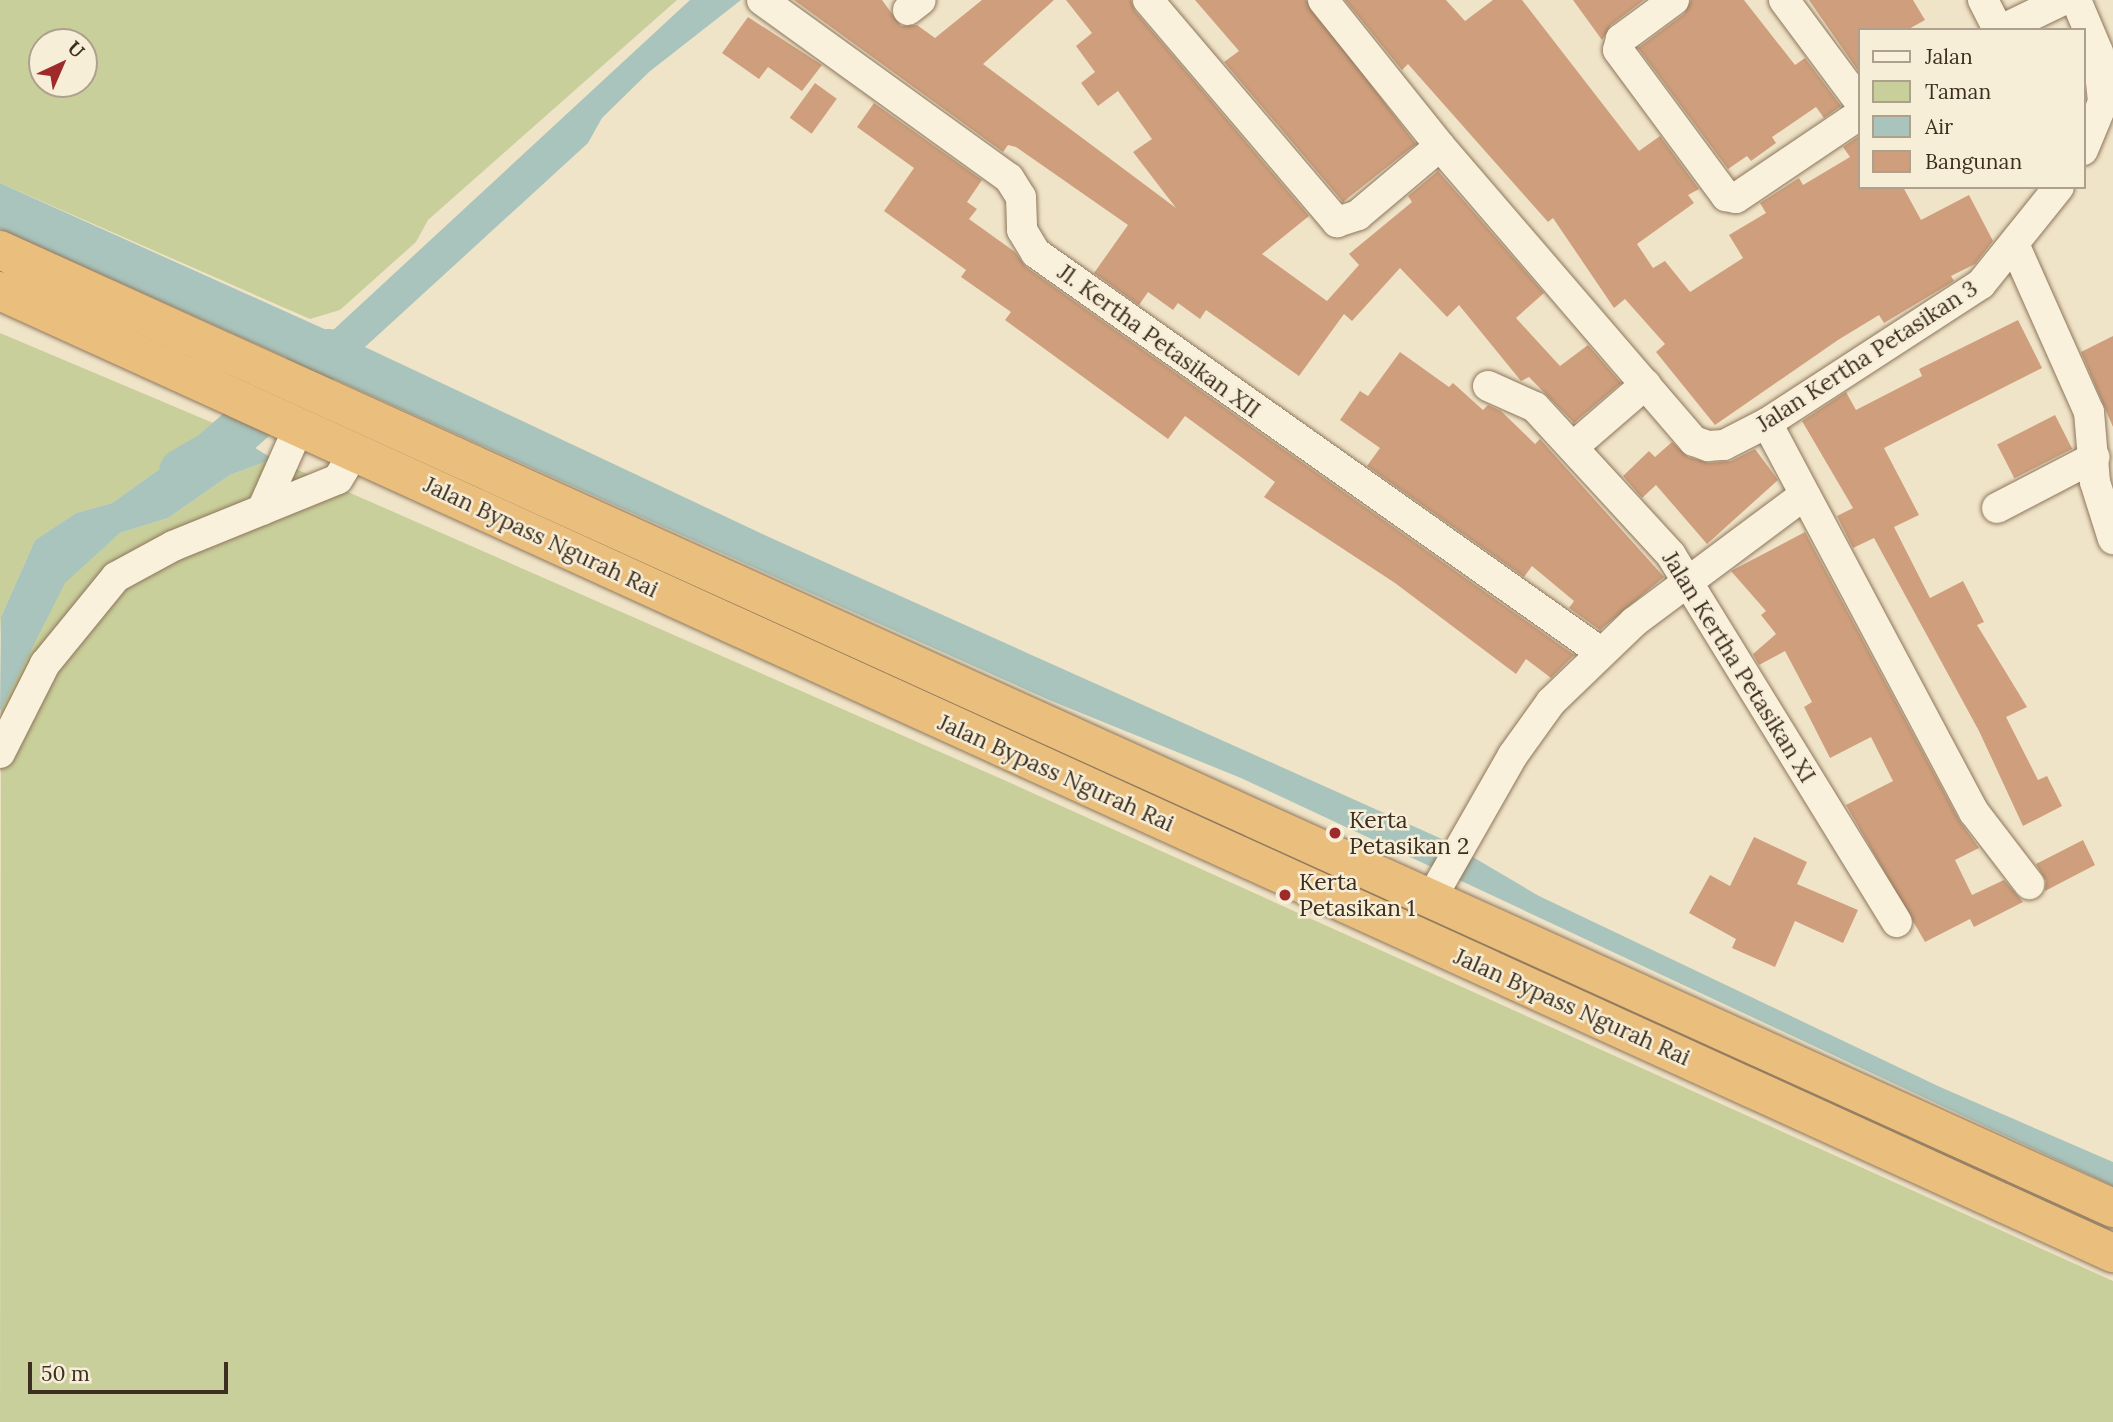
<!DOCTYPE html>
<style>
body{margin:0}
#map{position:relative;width:2113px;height:1422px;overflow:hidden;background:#f0e4c8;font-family:Lora,serif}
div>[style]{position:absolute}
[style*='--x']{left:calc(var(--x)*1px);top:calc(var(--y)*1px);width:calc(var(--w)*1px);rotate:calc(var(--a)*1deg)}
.green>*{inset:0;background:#c9cf9b}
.water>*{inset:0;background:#a9c4bc}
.river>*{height:47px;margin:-23.5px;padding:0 23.5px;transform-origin:23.5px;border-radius:23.5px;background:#a9c4bc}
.building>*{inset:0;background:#cf9f7d;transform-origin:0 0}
.roads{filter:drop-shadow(0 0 2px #8d765c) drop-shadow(0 0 2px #8d765c)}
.minor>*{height:30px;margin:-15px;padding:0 15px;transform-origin:15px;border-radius:15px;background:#faf1dc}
.trunk>*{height:38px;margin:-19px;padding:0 19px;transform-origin:19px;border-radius:19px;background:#eabe7c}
.dots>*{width:19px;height:19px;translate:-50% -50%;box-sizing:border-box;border:4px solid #f7eed8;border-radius:50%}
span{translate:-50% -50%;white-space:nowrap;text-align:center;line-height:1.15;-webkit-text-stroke:5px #f7eed8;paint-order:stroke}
.street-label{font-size:23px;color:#3d2e20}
.poi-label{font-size:23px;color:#3d2e20}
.left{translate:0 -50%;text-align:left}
.legend{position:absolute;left:1858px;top:28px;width:228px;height:161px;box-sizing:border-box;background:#f7eed8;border:2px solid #ada18e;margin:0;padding:9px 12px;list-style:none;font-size:21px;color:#3d2e20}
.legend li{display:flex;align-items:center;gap:14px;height:35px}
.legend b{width:35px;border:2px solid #ada18e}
.north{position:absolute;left:28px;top:28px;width:70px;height:70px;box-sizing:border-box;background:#f7eed8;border:2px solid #ada18e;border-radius:50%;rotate:44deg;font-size:19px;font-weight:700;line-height:28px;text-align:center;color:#3d2e20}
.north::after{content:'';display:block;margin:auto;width:24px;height:32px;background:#9e2a2b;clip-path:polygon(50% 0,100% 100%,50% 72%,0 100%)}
.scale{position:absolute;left:28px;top:1362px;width:200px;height:32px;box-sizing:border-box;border:4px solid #3d2e20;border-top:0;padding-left:9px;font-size:21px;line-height:24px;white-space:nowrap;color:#3d2e20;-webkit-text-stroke:5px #f7eed8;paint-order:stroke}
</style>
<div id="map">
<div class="green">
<i style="clip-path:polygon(evenodd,0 0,677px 0,428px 220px,416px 242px,340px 310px,310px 319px,0 183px,0 0,42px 42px,84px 42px,84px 84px,42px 84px,42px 42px)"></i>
<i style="clip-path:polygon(0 333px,218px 425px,218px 437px,209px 444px,175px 458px,112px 503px,76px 513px,35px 540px,1px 617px,0 637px)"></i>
<i style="clip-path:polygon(273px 459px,1004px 780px,2113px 1281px,2113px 1422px,0 1422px,1px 705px,64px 583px,120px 533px,168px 518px,230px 475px)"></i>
</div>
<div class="water">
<i style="clip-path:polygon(690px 0,741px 0,649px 72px,602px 118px,588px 143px,365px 347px,771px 538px,1442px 839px,1539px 896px,1940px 1087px,2113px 1162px,2113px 1186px,1241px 778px,1049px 700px,0 229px,0 183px,331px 332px)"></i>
<i style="clip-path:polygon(218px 425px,273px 459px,230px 475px,168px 518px,120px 533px,65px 583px,0 711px,1px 617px,35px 540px,76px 513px,112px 503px,175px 458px,209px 444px,218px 437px)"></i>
</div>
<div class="river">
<i style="--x:182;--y:471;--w:36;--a:-30"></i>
<i style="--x:213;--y:453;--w:153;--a:-41.3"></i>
</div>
<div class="building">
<i style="clip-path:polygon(794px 0,882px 0,901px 26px,917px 25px,935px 38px,982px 0,1054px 0,983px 64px,1176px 208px,1133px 152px,1152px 139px,1118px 91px,1098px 106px,1081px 83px,1095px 72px,1076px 46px,1092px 33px,1066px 0,1131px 0,1135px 11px,1309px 216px,1262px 254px,1327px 301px,1359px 265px,1349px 254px,1412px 202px,1408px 196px,1438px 171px,1544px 293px,1516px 318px,1560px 366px,1588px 345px,1621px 383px,1574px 423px,1529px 377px,1521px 381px,1459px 305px,1447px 317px,1400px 268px,1352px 321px,1344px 314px,1299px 376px,1206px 310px,1200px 319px,1178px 303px,1173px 310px,1148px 292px,1139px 305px,1094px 273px,1128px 225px,1016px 147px,1008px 145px,1003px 152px)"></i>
<i style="clip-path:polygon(1195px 0,1306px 0,1416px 144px,1343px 202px,1224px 62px,1239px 51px)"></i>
<i style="clip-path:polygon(1345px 0,1446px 0,1465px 21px,1493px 0,1522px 0,1639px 151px,1660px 136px,1699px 189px,1688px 195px,1694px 203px,1637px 244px,1653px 268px,1665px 261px,1690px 292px,1743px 258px,1729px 235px,1766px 213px,1760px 203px,1799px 178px,1803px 185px,1850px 157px,1843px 147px,1859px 136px,1859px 187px,1903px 187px,1921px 220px,1969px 195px,1993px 241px,1975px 264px,1951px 276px,1954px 281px,1884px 323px,1879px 315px,1838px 340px,1715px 425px,1656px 352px,1665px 344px,1625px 299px,1614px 308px,1553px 218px,1548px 222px,1408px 64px,1402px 70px)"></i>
<i style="clip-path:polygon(1573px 0,1644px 0,1611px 25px,1602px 40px)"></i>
<i style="clip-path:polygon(1691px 0,1744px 0,1795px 65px,1805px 58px,1841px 106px,1824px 118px,1816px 107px,1772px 137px,1776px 143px,1751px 161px,1747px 156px,1728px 169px,1638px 48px,1684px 14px)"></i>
<i style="clip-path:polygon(1809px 0,1913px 0,1925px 20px,1907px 30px,1859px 30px,1859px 72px)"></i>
<i style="clip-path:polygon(748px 17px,822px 65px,802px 91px,768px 67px,759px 79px,722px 53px)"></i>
<i style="left:815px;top:83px;width:27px;height:43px;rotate:36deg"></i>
<i style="clip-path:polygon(874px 103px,982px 180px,967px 202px,977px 209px,969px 219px,1015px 252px,1026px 267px,1574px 655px,1551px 678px,1526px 659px,1516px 674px,1395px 583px,1264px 497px,1275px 482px,1185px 416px,1168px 439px,1005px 320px,1011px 312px,961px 277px,966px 270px,884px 211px,914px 168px,857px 127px)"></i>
<i style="clip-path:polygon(2018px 320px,2042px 368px,1884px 448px,1919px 515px,1894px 527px,1930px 598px,1963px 581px,1984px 622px,1977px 625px,2027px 707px,2006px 717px,2038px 780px,2047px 776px,2062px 806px,2023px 826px,1979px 731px,1874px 538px,1853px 548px,1837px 516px,1853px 508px,1802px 421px,1846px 392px,1856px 410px,1922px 376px,1919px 369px)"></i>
<i style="clip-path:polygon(2113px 336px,2113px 427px,2081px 352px)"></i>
<i style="clip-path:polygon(1400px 352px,1449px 387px,1453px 383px,1483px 410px,1488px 405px,1501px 411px,1535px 444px,1540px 439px,1664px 577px,1600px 630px,1569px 608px,1574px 601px,1532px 566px,1524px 577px,1367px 466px,1380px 448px,1340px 420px,1360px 391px,1368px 396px)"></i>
<i style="left:2055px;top:415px;width:38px;height:65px;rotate:63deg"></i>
<i style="clip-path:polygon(1672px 442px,1688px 457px,1709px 463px,1731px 461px,1755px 449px,1778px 480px,1707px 544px,1656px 485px,1642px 498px,1623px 476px,1649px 451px,1655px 457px)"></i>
<i style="clip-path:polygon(1805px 532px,1959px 820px,1979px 848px,1955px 860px,1972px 895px,2004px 880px,2023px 902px,1974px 927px,1970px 919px,1925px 942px,1846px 805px,1893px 781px,1871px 737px,1830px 758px,1804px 707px,1812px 702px,1785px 651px,1759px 665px,1753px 654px,1776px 634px,1761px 615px,1766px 611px,1731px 571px)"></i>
<i style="clip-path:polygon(1754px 837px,1807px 862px,1797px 884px,1858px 910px,1843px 943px,1795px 921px,1775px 967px,1732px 948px,1736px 939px,1689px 913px,1710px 875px,1730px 886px)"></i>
<i style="clip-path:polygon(2083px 840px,2095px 865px,2045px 891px,2046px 881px,2036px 864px)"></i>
</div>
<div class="roads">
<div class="minor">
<i style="--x:762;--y:0;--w:304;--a:35.8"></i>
<i style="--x:1009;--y:178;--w:22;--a:58"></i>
<i style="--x:1021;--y:197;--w:33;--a:88"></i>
<i style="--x:1022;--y:230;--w:27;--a:59"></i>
<i style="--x:1036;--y:253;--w:689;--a:35.26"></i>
<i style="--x:1148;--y:0;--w:292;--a:49.6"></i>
<i style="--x:1337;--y:222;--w:22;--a:-18"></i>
<i style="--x:1358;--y:215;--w:107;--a:-40.1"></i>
<i style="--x:1323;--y:0;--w:187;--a:51.3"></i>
<i style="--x:1440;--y:146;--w:389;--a:49.3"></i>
<i style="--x:1694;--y:441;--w:15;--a:20"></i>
<i style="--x:1708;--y:446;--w:16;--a:-4"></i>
<i style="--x:1724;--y:445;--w:48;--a:-27.1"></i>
<i style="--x:1767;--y:423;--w:255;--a:-33"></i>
<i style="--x:1981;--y:284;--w:124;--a:-51.2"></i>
<i style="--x:1674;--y:0;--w:66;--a:143.7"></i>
<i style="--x:1621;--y:39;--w:11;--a:105"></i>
<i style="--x:1618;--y:50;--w:182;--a:53.5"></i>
<i style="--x:1726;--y:196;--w:10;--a:11"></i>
<i style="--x:1736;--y:198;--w:148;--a:-34"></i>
<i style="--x:1784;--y:0;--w:126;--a:53.4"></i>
<i style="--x:1983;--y:0;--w:34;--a:63"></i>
<i style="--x:2076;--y:0;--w:56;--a:67.1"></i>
<i style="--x:2098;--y:52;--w:50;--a:84.3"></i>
<i style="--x:2103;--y:102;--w:52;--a:112.6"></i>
<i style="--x:908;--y:10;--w:16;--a:-38"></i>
<i style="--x:2001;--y:30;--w:69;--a:-25.8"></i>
<i style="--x:2015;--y:246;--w:182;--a:66"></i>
<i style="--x:2089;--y:412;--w:70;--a:85.1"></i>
<i style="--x:2095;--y:482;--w:60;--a:72.5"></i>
<i style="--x:1488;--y:386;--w:51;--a:24.1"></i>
<i style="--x:1535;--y:407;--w:201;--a:47.4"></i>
<i style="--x:1671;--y:555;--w:431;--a:58.4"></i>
<i style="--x:1767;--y:423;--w:441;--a:62"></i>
<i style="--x:1974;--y:812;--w:91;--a:52.6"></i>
<i style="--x:1573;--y:447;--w:96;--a:-40.8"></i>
<i style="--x:1997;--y:508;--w:110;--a:-27.5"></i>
<i style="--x:262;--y:510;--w:91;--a:-66"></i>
<i style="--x:0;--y:753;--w:100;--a:-63.2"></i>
<i style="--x:45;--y:664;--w:112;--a:-50.8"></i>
<i style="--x:116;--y:577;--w:65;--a:-28.5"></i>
<i style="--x:173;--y:546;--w:178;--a:-22.1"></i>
<i style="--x:338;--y:479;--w:33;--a:-59"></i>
<i style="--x:1432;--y:897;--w:163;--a:-60.3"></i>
<i style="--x:1513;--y:755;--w:65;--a:-54.4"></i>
<i style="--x:1551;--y:702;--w:115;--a:-43.9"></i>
<i style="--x:1634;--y:622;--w:209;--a:-36.7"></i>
</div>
<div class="trunk">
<i style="--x:0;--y:250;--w:2320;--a:24.39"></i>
<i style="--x:0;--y:291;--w:2322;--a:24.48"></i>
</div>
</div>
<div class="dots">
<i style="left:1335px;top:833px;background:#9e2a2b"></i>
<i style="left:1285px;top:895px;background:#9e2a2b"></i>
</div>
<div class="street-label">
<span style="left:1159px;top:341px;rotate:36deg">Jl. Kertha Petasikan XII</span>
<span style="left:1867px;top:356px;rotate:-33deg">Jalan Kertha Petasikan 3</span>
<span style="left:541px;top:537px;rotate:25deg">Jalan Bypass Ngurah Rai</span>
<span style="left:1739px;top:667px;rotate:58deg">Jalan Kertha Petasikan XI</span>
<span style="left:1056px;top:773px;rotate:24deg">Jalan Bypass Ngurah Rai</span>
<span style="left:1572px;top:1007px;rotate:24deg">Jalan Bypass Ngurah Rai</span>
</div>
<div class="poi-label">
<span class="left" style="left:1349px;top:833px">Kerta<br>Petasikan 2</span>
<span class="left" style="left:1299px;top:895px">Kerta<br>Petasikan 1</span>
</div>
<ul class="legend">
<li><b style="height:9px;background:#faf1dc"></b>Jalan</li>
<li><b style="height:19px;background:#c9cf9b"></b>Taman</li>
<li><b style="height:19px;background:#a9c4bc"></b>Air</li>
<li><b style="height:19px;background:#cf9f7d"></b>Bangunan</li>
</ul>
<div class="north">U</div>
<div class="scale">50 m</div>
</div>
